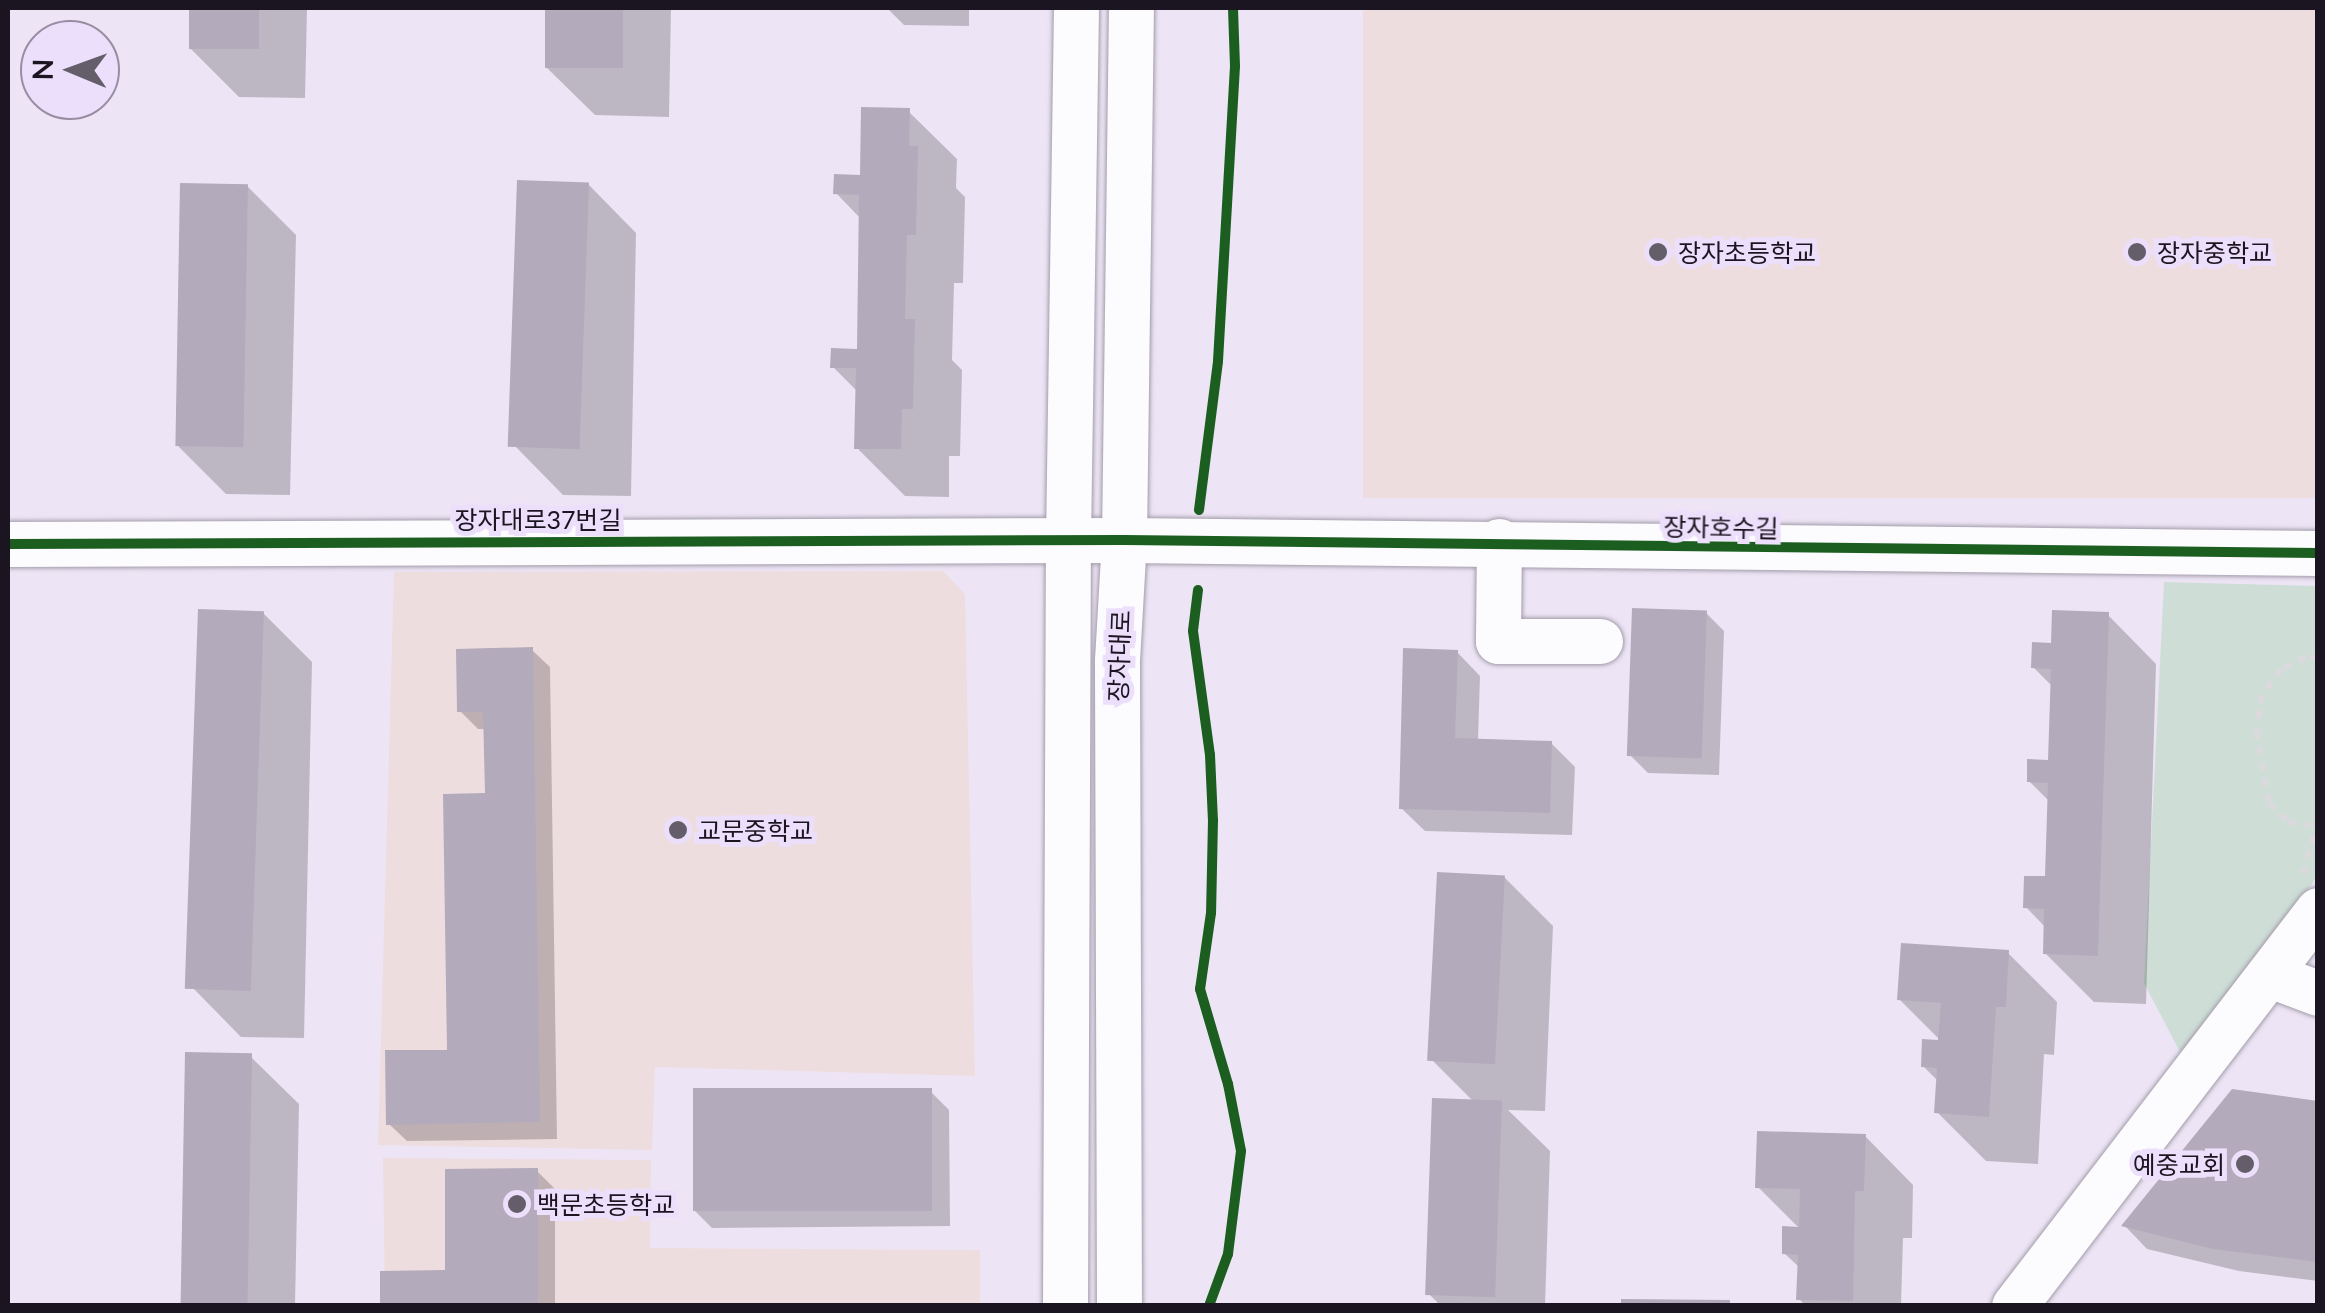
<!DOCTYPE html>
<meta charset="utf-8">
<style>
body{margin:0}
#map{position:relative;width:2325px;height:1313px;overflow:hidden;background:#ede5f5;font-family:Lato,"Noto Sans KR",sans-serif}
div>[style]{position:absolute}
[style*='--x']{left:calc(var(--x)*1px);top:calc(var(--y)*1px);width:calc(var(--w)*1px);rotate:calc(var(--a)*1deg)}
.education>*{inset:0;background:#eedddf;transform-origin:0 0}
.green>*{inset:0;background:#ceded7}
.shadow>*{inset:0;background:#0003}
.building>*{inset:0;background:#b3abbb;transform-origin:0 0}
.path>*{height:6px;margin-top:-3px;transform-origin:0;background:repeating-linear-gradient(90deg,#dbd9de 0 8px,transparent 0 16px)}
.roads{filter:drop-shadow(0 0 2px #a39caa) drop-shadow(0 0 2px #a39caa)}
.minor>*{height:45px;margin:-22.5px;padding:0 22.5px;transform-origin:22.5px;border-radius:22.5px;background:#fcfbfe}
.cycleway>*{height:10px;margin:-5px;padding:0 5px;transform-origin:5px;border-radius:5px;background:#1b5e20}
.dots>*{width:28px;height:28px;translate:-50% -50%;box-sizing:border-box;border:5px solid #ecdffb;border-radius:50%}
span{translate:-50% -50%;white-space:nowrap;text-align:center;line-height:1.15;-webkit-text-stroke:10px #ecdffb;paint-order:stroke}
.poi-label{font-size:25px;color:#1b1521}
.left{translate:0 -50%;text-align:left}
.right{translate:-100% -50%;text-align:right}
.street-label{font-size:25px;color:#1b1521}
.frame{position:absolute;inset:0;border:10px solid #1b1521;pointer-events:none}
.north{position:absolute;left:20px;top:20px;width:100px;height:100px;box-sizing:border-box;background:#ecdffb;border:2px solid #988ea4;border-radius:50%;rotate:271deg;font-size:28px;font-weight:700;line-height:40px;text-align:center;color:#1b1521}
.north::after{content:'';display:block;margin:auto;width:35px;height:45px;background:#645e6b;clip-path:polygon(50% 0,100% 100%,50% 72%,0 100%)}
</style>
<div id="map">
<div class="education">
<i style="left:1363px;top:8px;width:954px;height:490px"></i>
<i style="clip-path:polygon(943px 571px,965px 594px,975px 1076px,655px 1067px,652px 1150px,378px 1145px,394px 572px)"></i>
<i style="clip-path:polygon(383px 1158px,651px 1160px,650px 1248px,980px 1250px,980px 1305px,385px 1305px)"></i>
</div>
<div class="green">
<i style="clip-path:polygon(2164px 582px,2317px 586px,2317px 876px,2258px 969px,2180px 1052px,2144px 983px)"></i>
</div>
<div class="shadow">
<i style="clip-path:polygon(191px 8px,307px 8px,305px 98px,239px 97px,190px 48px)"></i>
<i style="clip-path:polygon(547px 8px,671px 8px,669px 117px,595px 115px,546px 67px)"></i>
<i style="clip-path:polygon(887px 8px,969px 8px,969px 26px,904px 25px)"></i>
<i style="clip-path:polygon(908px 111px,957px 159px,956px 188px,965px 197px,963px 283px,954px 283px,952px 360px,962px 370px,960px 456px,949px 456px,949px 497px,905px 496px,857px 448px,858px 392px,833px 367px,859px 351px,861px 219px,836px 193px,862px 178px)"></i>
<i style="clip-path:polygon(588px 184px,636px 233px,631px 496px,563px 495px,515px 446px)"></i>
<i style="clip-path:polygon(247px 186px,296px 235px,290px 495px,226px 494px,177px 445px)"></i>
<i style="clip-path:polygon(263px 613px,312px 662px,304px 1038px,241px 1037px,193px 988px)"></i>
<i style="clip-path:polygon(1706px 613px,1724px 631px,1719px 775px,1648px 773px,1630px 755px)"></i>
<i style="clip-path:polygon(2108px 615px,2156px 664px,2146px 1004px,2094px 1002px,2045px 953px,2046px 928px,2026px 907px,2047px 879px,2050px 802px,2029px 781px,2051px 763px,2053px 687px,2033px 667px,2053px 645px)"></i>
<i style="clip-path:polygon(532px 650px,550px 667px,557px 1139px,407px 1141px,389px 1124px,450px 1052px,487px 796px,486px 729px,478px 729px,460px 711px)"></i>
<i style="clip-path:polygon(1457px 652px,1480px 676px,1478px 741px,1551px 743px,1575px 767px,1572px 835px,1425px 831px,1401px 808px)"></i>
<i style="clip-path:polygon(1504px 877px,1553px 926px,1545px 1111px,1508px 1110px,1550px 1151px,1545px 1306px,1441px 1306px,1429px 1294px,1474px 1102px,1432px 1060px)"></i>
<i style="clip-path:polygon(2008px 953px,2057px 1002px,2054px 1055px,2044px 1054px,2038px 1164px,1986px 1161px,1937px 1112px,1938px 1081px,1923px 1066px,1943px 1043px,1899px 999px)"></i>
<i style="clip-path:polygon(250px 1056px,299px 1104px,295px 1306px,183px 1306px)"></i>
<i style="clip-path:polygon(931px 1092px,949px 1110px,950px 1226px,712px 1228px,694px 1210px)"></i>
<i style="clip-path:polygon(2318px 1103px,2318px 1281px,2239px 1271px,2147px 1249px,2125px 1226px)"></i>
<i style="clip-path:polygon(1865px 1136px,1913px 1185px,1912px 1238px,1903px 1238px,1901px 1306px,1806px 1306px,1799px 1299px,1800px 1268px,1784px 1253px,1800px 1229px,1758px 1187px)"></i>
<i style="clip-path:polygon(537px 1171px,555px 1189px,555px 1306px,383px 1306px,447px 1273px)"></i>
</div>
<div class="building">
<i style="left:189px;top:8px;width:70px;height:41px"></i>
<i style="left:545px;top:8px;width:78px;height:60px"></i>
<i style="clip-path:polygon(861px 107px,910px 108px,909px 146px,918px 146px,916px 235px,907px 235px,905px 319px,915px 319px,913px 409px,902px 409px,901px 449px,854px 449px,856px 368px,830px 368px,831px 348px,857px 349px,859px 195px,833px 194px,834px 174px,860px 175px)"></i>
<i style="left:517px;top:180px;width:72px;height:267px;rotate:2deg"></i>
<i style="left:180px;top:183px;width:68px;height:263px;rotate:1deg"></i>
<i style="left:1632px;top:608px;width:75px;height:148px;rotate:2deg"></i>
<i style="left:198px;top:609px;width:66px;height:380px;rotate:2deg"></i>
<i style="clip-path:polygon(2052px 610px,2109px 612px,2098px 956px,2043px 954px,2044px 909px,2023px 908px,2024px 876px,2045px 876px,2048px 783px,2027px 782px,2027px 759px,2048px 760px,2051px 669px,2031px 668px,2032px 642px,2051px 643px)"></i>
<i style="clip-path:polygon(533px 647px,540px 1122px,386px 1125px,385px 1050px,447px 1050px,443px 794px,485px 793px,483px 712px,457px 712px,456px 649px)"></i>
<i style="clip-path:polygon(1403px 648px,1458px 650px,1455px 738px,1552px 741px,1550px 813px,1399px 809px)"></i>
<i style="left:1437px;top:872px;width:68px;height:189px;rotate:3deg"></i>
<i style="clip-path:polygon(1901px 943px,2009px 950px,2006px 1007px,1996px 1007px,1989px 1117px,1934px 1113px,1937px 1068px,1921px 1067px,1922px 1039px,1938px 1040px,1941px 1003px,1897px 1000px)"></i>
<i style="left:185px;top:1052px;width:67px;height:254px;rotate:1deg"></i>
<i style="left:693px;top:1088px;width:239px;height:123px"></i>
<i style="clip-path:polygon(2232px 1089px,2318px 1101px,2318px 1262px,2213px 1249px,2121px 1226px)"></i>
<i style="left:1432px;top:1098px;width:70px;height:197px;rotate:2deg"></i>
<i style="clip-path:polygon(1757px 1131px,1866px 1134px,1864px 1191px,1855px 1191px,1853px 1301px,1796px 1300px,1798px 1255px,1782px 1254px,1782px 1226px,1799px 1227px,1800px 1189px,1755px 1188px)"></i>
<i style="clip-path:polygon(538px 1168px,538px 1306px,380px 1306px,380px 1271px,445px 1270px,445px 1169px)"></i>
<i style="clip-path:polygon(1621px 1299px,1730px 1300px,1730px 1306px,1621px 1306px)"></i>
</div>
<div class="path">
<i style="--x:2318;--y:658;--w:12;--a:-175"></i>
<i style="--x:2306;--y:657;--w:28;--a:154"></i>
<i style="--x:2281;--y:669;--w:32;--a:126"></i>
<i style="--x:2262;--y:695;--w:36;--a:99"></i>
<i style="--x:2256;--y:731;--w:73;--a:79.8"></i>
<i style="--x:2269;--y:803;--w:28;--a:44"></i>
<i style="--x:2289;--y:822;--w:29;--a:8"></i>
<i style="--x:2303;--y:874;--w:48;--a:-74.2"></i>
</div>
<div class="roads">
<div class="minor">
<i style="--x:1499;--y:541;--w:100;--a:90.6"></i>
<i style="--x:1498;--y:641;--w:102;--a:0"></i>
<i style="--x:8;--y:544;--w:1116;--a:-0.21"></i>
<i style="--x:1124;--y:540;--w:1194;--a:0.62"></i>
<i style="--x:2270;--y:975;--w:51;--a:20.6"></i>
<i style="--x:1065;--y:1306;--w:766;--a:-89.78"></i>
<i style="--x:1068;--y:540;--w:532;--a:-89.14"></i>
<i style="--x:1119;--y:1306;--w:646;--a:-90.18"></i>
<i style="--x:1117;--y:660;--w:120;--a:-86.7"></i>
<i style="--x:1124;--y:540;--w:532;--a:-89.25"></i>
<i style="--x:2014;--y:1306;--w:499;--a:-52.5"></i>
</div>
</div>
<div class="cycleway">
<i style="--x:1199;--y:510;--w:150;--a:-82.7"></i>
<i style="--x:1218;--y:361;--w:295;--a:-86.7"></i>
<i style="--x:1235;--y:66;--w:58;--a:-92"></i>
<i style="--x:8;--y:544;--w:1116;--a:-0.21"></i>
<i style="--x:1124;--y:540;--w:1194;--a:0.62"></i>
<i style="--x:1198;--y:590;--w:41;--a:97"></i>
<i style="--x:1193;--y:631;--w:125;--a:82.2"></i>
<i style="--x:1210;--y:755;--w:65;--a:87.4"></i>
<i style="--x:1213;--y:820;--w:93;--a:91.2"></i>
<i style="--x:1211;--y:913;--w:77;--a:98.2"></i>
<i style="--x:1200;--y:989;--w:99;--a:73.6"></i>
<i style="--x:1228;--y:1084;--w:68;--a:79"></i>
<i style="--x:1241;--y:1151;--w:104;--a:97.2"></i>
<i style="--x:1228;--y:1254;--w:55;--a:110.1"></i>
</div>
<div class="dots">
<i style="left:1658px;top:252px;background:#645e6b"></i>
<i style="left:2137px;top:252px;background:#645e6b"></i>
<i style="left:678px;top:830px;background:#645e6b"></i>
<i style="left:2245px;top:1164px;background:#645e6b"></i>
<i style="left:517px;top:1204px;background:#645e6b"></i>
</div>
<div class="poi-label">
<span class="left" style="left:1678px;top:252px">장자초등학교</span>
<span class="left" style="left:2157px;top:252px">장자중학교</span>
<span class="left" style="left:698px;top:830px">교문중학교</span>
<span class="right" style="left:2225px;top:1164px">예중교회</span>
<span class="left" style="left:537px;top:1204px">백문초등학교</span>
</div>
<div class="street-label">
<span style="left:538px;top:519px">장자대로37번길</span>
<span style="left:1721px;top:527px;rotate:1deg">장자호수길</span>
<span style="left:1119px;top:656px;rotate:-88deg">장자대로</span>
</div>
<div class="frame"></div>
<div class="north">N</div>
</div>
